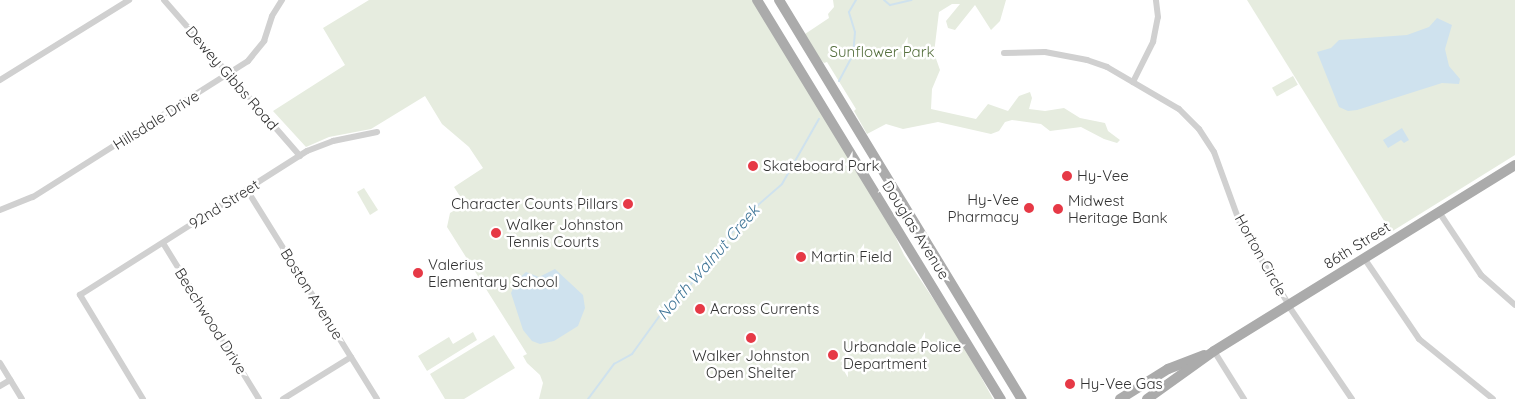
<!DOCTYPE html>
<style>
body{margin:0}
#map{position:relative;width:1515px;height:399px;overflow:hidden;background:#fff;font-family:Quicksand,sans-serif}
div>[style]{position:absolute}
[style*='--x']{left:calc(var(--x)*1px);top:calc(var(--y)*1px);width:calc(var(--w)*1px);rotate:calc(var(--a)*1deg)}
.green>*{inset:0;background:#e6ecdf;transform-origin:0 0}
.water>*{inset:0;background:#cfe2ee}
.stream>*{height:2px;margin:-1px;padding:0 1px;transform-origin:1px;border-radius:1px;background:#cfe2ee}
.street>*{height:6px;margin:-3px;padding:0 3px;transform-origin:3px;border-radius:3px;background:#d0d0d0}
.primary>*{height:10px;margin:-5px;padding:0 5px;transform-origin:5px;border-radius:5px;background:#ababab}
.dots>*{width:14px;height:14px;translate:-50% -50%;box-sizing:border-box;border:2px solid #fff;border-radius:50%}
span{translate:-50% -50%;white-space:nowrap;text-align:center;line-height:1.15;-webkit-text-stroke:5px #fff;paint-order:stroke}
.park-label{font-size:15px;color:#56703f}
.street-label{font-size:15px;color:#333}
.poi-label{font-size:15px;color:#333}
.left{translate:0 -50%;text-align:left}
.right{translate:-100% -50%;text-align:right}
.water-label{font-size:16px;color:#3f7597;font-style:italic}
</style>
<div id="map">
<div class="green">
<i style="clip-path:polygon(369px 0,752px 0,888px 221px,904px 255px,962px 342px,993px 399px,539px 399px,543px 383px,540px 375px,527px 363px,523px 356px,527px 354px,447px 227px,450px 213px,465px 204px,454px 187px,483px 168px,469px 147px,442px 124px,425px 96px,371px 129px,329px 137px,306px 147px,273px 111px,345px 65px,323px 28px)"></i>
<i style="clip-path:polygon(833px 0,1006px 0,1000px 21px,991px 30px,975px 5px,955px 30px,948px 28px,946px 21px,960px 4px,952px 4px,939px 12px,934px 53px,940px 70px,932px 89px,931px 109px,976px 119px,988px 104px,1008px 111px,1019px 96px,1030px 92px,1032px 98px,1029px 109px,1045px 111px,1064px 108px,1080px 118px,1105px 123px,1108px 131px,1120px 140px,1117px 143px,1104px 139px,1081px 127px,1050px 131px,1041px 124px,1012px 120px,1005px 122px,999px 131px,991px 134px,938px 122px,903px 129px,886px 124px,867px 134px,854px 111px,856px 109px,827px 62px,824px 63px,820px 59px,805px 34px,829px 18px,828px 14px,834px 7px)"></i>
<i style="clip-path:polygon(1247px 0,1515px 0,1515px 155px,1391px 232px)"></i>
<i style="left:1293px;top:76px;width:10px;height:24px;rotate:61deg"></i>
<i style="clip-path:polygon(364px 188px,378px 210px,370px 215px,357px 192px)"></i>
<i style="clip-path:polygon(473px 332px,477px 340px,427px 371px,418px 356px,449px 337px,453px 344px)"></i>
<i style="clip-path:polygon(494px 335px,515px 368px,464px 399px,445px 399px,430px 374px)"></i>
</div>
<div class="water">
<i style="clip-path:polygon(1437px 18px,1452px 25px,1445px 49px,1449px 66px,1460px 79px,1459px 84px,1442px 83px,1357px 110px,1348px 111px,1339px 107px,1317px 52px,1331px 48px,1339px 40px,1407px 35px,1429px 27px)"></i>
<i style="clip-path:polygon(1402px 128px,1409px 140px,1404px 143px,1401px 140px,1388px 148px,1383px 140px)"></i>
<i style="clip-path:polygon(555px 269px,583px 295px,585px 308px,578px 326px,554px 341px,540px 344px,532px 341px,523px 330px,511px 293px,517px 280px,526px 272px,539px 277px)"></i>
</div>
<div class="stream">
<i style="--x:884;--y:0;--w:8;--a:40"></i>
<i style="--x:890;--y:5;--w:22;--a:-13"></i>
<i style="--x:839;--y:81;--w:30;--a:-62"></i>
<i style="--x:853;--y:55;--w:23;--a:-85"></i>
<i style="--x:855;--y:32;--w:21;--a:-107"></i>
<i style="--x:849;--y:12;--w:14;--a:-60"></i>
<i style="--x:588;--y:399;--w:44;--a:-53.4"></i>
<i style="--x:614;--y:364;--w:21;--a:-29"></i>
<i style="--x:632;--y:354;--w:62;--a:-54.2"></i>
<i style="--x:668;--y:304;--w:18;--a:-34"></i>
<i style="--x:683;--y:294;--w:22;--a:-51"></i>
<i style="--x:697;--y:277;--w:19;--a:-62"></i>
<i style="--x:706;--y:260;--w:76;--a:-46.6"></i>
<i style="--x:758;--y:205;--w:32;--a:-41"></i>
<i style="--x:782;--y:184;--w:75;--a:-60.4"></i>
</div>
<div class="street">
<i style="--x:164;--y:0;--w:207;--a:48.9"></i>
<i style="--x:1004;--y:53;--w:41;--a:-1.4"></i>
<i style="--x:1045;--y:52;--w:43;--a:10.8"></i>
<i style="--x:1087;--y:60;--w:21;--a:19"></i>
<i style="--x:1107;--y:67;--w:83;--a:30.3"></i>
<i style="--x:1179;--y:109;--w:28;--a:45"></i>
<i style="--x:1199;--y:129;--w:27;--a:57"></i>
<i style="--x:1214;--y:152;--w:79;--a:70"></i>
<i style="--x:1241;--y:226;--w:92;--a:58.7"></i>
<i style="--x:0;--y:80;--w:152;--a:-31.8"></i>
<i style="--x:1133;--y:82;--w:45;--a:-63.4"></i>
<i style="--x:1153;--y:42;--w:25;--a:-79"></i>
<i style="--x:1158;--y:17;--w:17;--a:-97"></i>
<i style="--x:247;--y:190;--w:246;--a:58.1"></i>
<i style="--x:0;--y:210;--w:35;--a:-22"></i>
<i style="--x:33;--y:197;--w:254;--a:-32.3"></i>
<i style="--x:248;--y:61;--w:26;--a:-51"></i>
<i style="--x:264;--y:41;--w:26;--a:-72"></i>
<i style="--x:272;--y:16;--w:19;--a:-58"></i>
<i style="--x:1439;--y:212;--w:76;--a:56.3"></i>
<i style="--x:1481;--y:275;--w:45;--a:41.4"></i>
<i style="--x:163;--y:243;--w:183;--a:58.4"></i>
<i style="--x:1364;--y:258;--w:98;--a:55.8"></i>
<i style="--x:1419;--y:339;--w:95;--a:39"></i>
<i style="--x:1288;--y:305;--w:114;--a:55.8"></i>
<i style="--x:1214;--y:351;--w:57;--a:58"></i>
<i style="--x:0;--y:363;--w:42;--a:58.6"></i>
<i style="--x:0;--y:386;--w:12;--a:-31"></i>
<i style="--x:143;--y:399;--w:122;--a:-121.2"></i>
<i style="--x:80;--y:295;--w:269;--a:-32.4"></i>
<i style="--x:307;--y:151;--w:28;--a:-21"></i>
<i style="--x:333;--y:141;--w:45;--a:-11.6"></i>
<i style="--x:283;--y:399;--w:80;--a:-31.7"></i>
</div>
<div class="primary">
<i style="--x:757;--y:0;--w:468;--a:58.6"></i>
<i style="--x:779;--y:0;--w:467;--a:58.7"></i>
<i style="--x:1120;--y:399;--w:57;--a:-32"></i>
<i style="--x:1168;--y:369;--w:39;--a:-21"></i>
<i style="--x:1147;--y:399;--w:82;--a:-35.6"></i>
<i style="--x:1214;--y:351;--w:354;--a:-31.7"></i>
</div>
<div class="dots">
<i style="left:753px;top:166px;background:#e63946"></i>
<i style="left:1067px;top:176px;background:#e63946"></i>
<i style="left:628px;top:204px;background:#e63946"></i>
<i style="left:1029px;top:208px;background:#e63946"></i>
<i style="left:1058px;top:209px;background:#e63946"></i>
<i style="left:496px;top:233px;background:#e63946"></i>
<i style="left:801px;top:257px;background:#e63946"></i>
<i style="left:418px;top:273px;background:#e63946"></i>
<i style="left:700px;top:309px;background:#e63946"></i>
<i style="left:751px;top:338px;background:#e63946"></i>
<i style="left:833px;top:355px;background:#e63946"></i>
<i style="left:1070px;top:384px;background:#e63946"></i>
</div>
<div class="park-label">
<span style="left:882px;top:52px">Sunflower Park</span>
</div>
<div class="street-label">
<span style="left:232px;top:78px;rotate:49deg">Dewey Gibbs Road</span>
<span style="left:156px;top:120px;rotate:-32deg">Hillsdale Drive</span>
<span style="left:224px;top:204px;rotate:-32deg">92nd Street</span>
<span style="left:916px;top:230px;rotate:58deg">Douglas Avenue</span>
<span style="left:1357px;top:245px;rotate:-32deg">86th Street</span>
<span style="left:1261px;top:255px;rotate:61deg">Horton Circle</span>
<span style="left:312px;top:294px;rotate:58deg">Boston Avenue</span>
<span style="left:211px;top:321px;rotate:58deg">Beechwood Drive</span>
</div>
<div class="poi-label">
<span class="left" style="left:763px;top:166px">Skateboard Park</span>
<span class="left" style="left:1077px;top:176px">Hy-Vee</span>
<span class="right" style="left:1019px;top:208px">Hy-Vee<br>Pharmacy</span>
<span class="left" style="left:1068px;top:209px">Midwest<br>Heritage Bank</span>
<span class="right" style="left:618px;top:204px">Character Counts Pillars</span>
<span class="left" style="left:506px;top:233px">Walker Johnston<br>Tennis Courts</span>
<span class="left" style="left:811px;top:257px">Martin Field</span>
<span class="left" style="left:428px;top:273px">Valerius<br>Elementary School</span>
<span class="left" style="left:710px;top:309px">Across Currents</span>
<span class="left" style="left:843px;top:355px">Urbandale Police<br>Department</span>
<span style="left:751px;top:364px">Walker Johnston<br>Open Shelter</span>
<span class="left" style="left:1080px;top:384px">Hy-Vee Gas</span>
</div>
<div class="water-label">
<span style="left:708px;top:262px;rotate:-49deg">North Walnut Creek</span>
</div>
</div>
